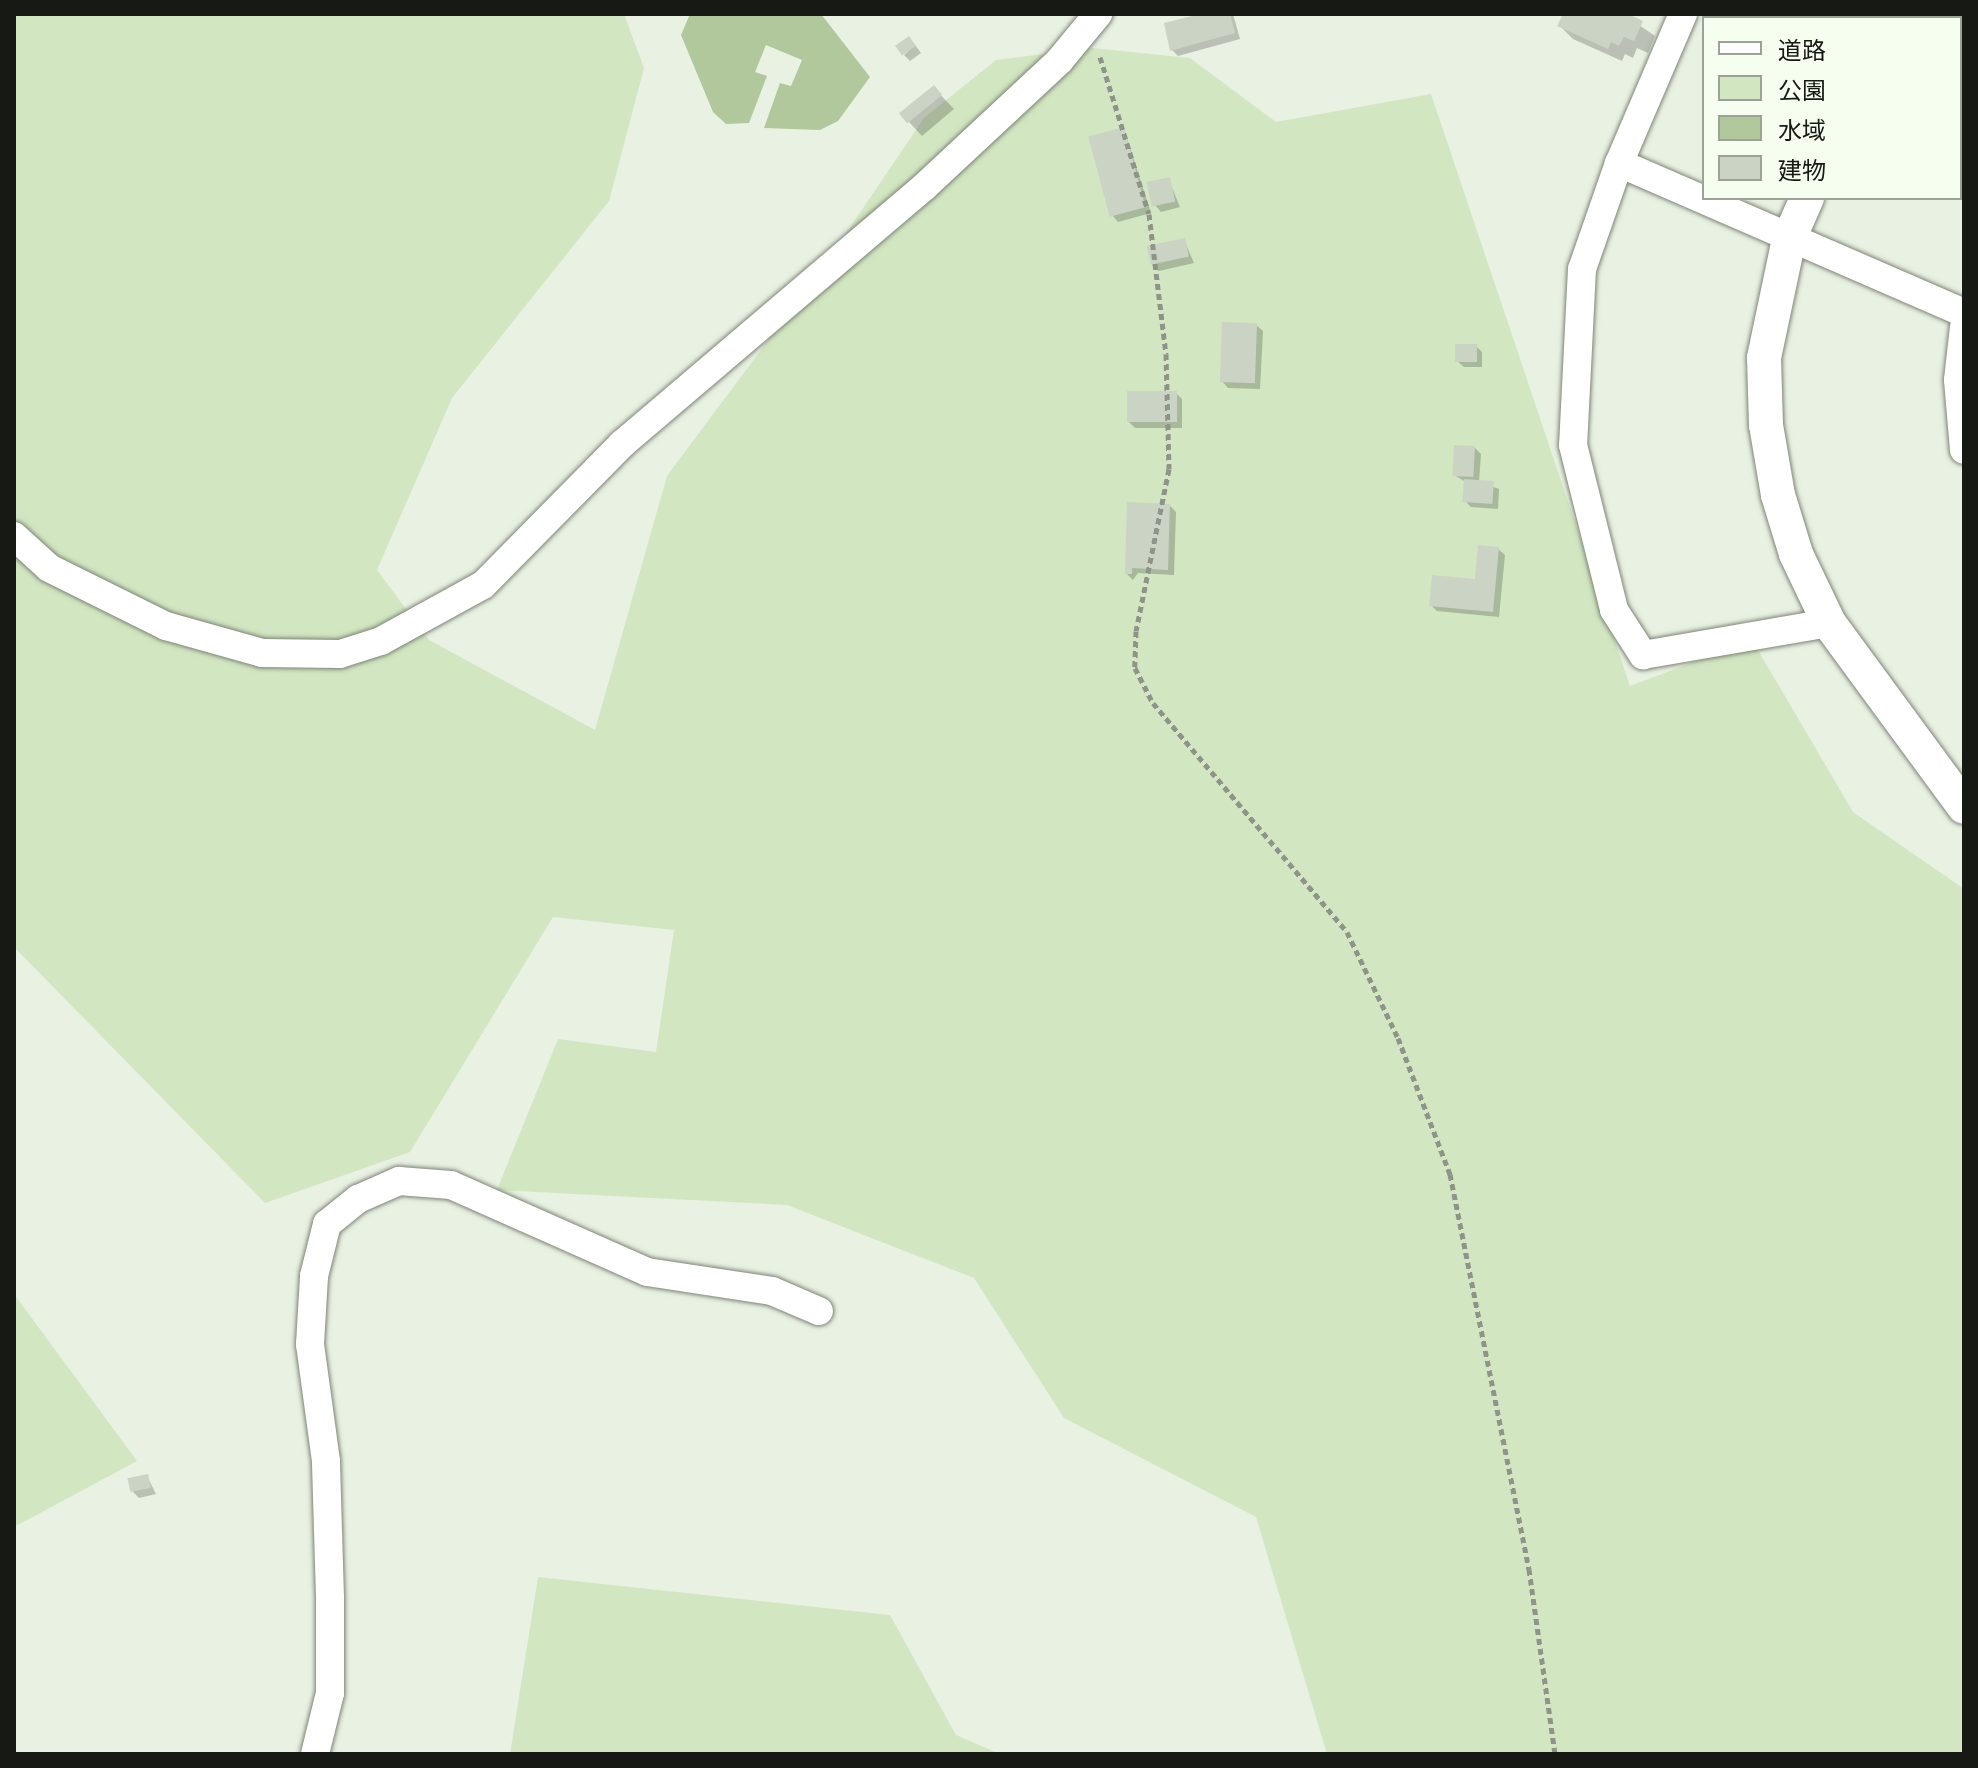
<!DOCTYPE html>
<meta charset="utf-8">
<style>
body{margin:0}
#map{position:relative;width:1978px;height:1768px;overflow:hidden;background:#e9f1e2;font-family:Quicksand,"Noto Sans JP",sans-serif}
div>[style]{position:absolute}
[style*='--x']{left:calc(var(--x)*1px);top:calc(var(--y)*1px);width:calc(var(--w)*1px);rotate:calc(var(--a)*1deg)}
.green>*{inset:0;background:#d2e6c1}
.water>*{inset:0;background:#b1c89c}
.shadow>*{inset:0;background:#0003}
.building>*{inset:0;background:#cbd3c4;transform-origin:0 0}
.path>*{height:5px;margin-top:-2.5px;transform-origin:0;background:repeating-linear-gradient(90deg,#8e9489 0 6px,transparent 0 10px)}
.roads{filter:drop-shadow(0 0 2px #7d8577) drop-shadow(0 0 2px #7d8577)}
.minor>*{height:28px;margin:-14px;padding:0 14px;transform-origin:14px;border-radius:14px;background:#fff}
.tertiary>*{height:34px;margin:-17px;padding:0 17px;transform-origin:17px;border-radius:17px;background:#fff}
span{translate:-50% -50%;white-space:nowrap;text-align:center;line-height:1.15;-webkit-text-stroke:7px #f6feef;paint-order:stroke}
.frame{position:absolute;inset:0;border:16px solid #161914;pointer-events:none}
.legend{position:absolute;left:1702px;top:16px;width:260px;height:184px;box-sizing:border-box;background:#f6feef;border:2px solid #9ca297;margin:0;padding:10px 14px;list-style:none;font-size:24px;color:#161914}
.legend li{display:flex;align-items:center;gap:16px;height:40px}
.legend b{width:40px;border:2px solid #9ca297}
</style>
<div id="map">
<div class="green">
<i style="clip-path:polygon(14px 14px,624px 14px,644px 68px,609px 201px,452px 398px,377px 570px,429px 640px,595px 730px,667px 476px,830px 257px,924px 118px,996px 60px,1092px 48px,1190px 58px,1276px 122px,1431px 94px,1630px 686px,1752px 640px,1853px 812px,1964px 889px,1964px 1754px,1327px 1754px,1256px 1517px,1064px 1418px,974px 1278px,787px 1205px,497px 1190px,558px 1039px,656px 1052px,674px 930px,553px 917px,410px 1152px,265px 1203px,14px 947px)"></i>
<i style="clip-path:polygon(14px 1294px,137px 1461px,14px 1527px)"></i>
<i style="clip-path:polygon(538px 1577px,890px 1615px,956px 1735px,1000px 1754px,510px 1754px)"></i>
</div>
<div class="water">
<i style="clip-path:polygon(690px 14px,821px 14px,870px 77px,838px 121px,820px 130px,764px 128px,780px 83px,791px 86px,802px 60px,766px 45px,755px 72px,767px 76px,749px 123px,726px 124px,713px 112px,681px 35px)"></i>
</div>
<div class="shadow">
<i style="clip-path:polygon(1208px 14px,1233px 14px,1240px 39px,1178px 56px,1172px 50px)"></i>
<i style="clip-path:polygon(1565px 14px,1623px 14px,1655px 36px,1648px 53px,1637px 48px,1633px 58px,1625px 54px,1622px 61px,1573px 39px,1560px 26px)"></i>
<i style="clip-path:polygon(915px 45px,921px 53px,910px 61px,904px 55px)"></i>
<i style="clip-path:polygon(934px 88px,954px 109px,922px 136px,909px 122px)"></i>
<i style="clip-path:polygon(1124px 129px,1151px 213px,1118px 222px,1112px 215px)"></i>
<i style="clip-path:polygon(1169px 180px,1180px 207px,1161px 212px,1155px 205px)"></i>
<i style="clip-path:polygon(1184px 240px,1194px 263px,1159px 271px,1153px 265px)"></i>
<i style="clip-path:polygon(1256px 325px,1263px 331px,1260px 389px,1228px 388px,1222px 381px)"></i>
<i style="clip-path:polygon(1476px 346px,1482px 352px,1482px 367px,1464px 367px,1457px 361px)"></i>
<i style="clip-path:polygon(1176px 393px,1182px 399px,1182px 428px,1135px 428px,1129px 422px)"></i>
<i style="clip-path:polygon(1475px 448px,1481px 454px,1479px 482px,1499px 489px,1498px 509px,1471px 507px,1465px 501px,1466px 482px,1454px 475px)"></i>
<i style="clip-path:polygon(1170px 506px,1176px 512px,1174px 575px,1138px 573px,1133px 580px,1127px 574px)"></i>
<i style="clip-path:polygon(1498px 549px,1505px 555px,1499px 617px,1437px 611px,1431px 605px,1476px 581px)"></i>
<i style="clip-path:polygon(147px 1476px,156px 1494px,139px 1498px,133px 1492px)"></i>
</div>
<div class="building">
<i style="clip-path:polygon(1200px 14px,1230px 14px,1235px 33px,1170px 51px,1164px 23px)"></i>
<i style="clip-path:polygon(1563px 14px,1628px 14px,1643px 21px,1634px 41px,1624px 37px,1619px 46px,1611px 42px,1608px 49px,1557px 26px)"></i>
<i style="left:909px;top:36px;width:12px;height:17px;rotate:55deg"></i>
<i style="left:934px;top:85px;width:13px;height:45px;rotate:51deg"></i>
<i style="left:1124px;top:127px;width:83px;height:37px;rotate:75deg"></i>
<i style="left:1170px;top:177px;width:25px;height:24px;rotate:78deg"></i>
<i style="left:1185px;top:238px;width:19px;height:39px;rotate:78deg"></i>
<i style="left:1222px;top:322px;width:35px;height:60px;rotate:2deg"></i>
<i style="left:1455px;top:344px;width:22px;height:18px"></i>
<i style="left:1127px;top:391px;width:50px;height:31px"></i>
<i style="left:1454px;top:445px;width:21px;height:31px;rotate:3deg"></i>
<i style="left:1464px;top:479px;width:30px;height:23px;rotate:4deg"></i>
<i style="clip-path:polygon(1127px 502px,1170px 504px,1168px 570px,1132px 568px,1132px 574px,1125px 574px)"></i>
<i style="clip-path:polygon(1478px 545px,1499px 547px,1493px 612px,1429px 606px,1432px 575px,1475px 579px)"></i>
<i style="left:148px;top:1474px;width:14px;height:21px;rotate:78deg"></i>
</div>
<div class="path">
<i style="--x:1100;--y:57;--w:164;--a:72.7"></i>
<i style="--x:1149;--y:214;--w:141;--a:83.1"></i>
<i style="--x:1166;--y:354;--w:115;--a:88.5"></i>
<i style="--x:1169;--y:469;--w:165;--a:101.5"></i>
<i style="--x:1136;--y:631;--w:37;--a:92"></i>
<i style="--x:1135;--y:668;--w:39;--a:63"></i>
<i style="--x:1153;--y:703;--w:300;--a:49.7"></i>
<i style="--x:1347;--y:932;--w:118;--a:64.3"></i>
<i style="--x:1398;--y:1038;--w:146;--a:69.1"></i>
<i style="--x:1450;--y:1174;--w:403;--a:78.7"></i>
<i style="--x:1529;--y:1569;--w:187;--a:82"></i>
</div>
<div class="roads">
<div class="minor">
<i style="--x:1683;--y:14;--w:162;--a:113.2"></i>
<i style="--x:1619;--y:163;--w:112;--a:109.2"></i>
<i style="--x:1582;--y:269;--w:176;--a:92.9"></i>
<i style="--x:1573;--y:445;--w:170;--a:76"></i>
<i style="--x:1614;--y:610;--w:54;--a:57.2"></i>
<i style="--x:1643;--y:655;--w:189;--a:-9.8"></i>
<i style="--x:1619;--y:163;--w:376;--a:23.5"></i>
<i style="--x:1964;--y:327;--w:53;--a:96.5"></i>
<i style="--x:1958;--y:380;--w:70;--a:85.1"></i>
<i style="--x:14;--y:536;--w:47;--a:42.4"></i>
<i style="--x:49;--y:568;--w:131;--a:26.4"></i>
<i style="--x:166;--y:626;--w:100;--a:15.7"></i>
<i style="--x:262;--y:653;--w:78;--a:0.7"></i>
<i style="--x:340;--y:654;--w:43;--a:-17.6"></i>
<i style="--x:381;--y:641;--w:116;--a:-28.8"></i>
<i style="--x:483;--y:585;--w:198;--a:-45.4"></i>
<i style="--x:622;--y:444;--w:397;--a:-40.4"></i>
<i style="--x:924;--y:187;--w:186;--a:-43"></i>
<i style="--x:1060;--y:60;--w:60;--a:-50.4"></i>
<i style="--x:315;--y:1754;--w:63;--a:-76.2"></i>
<i style="--x:330;--y:1693;--w:95;--a:-90"></i>
<i style="--x:330;--y:1598;--w:137;--a:-91.7"></i>
<i style="--x:326;--y:1461;--w:118;--a:-97.8"></i>
<i style="--x:310;--y:1344;--w:68;--a:-86.6"></i>
<i style="--x:314;--y:1276;--w:54;--a:-76"></i>
<i style="--x:327;--y:1224;--w:40;--a:-39"></i>
<i style="--x:358;--y:1199;--w:45;--a:-23.7"></i>
<i style="--x:399;--y:1181;--w:52;--a:4.4"></i>
<i style="--x:451;--y:1185;--w:214;--a:23.9"></i>
<i style="--x:647;--y:1272;--w:126;--a:8.6"></i>
<i style="--x:772;--y:1291;--w:51;--a:23.1"></i>
</div>
<div class="tertiary">
<i style="--x:1886;--y:18;--w:4;--a:-63"></i>
<i style="--x:1807;--y:198;--w:45;--a:113.7"></i>
<i style="--x:1789;--y:239;--w:122;--a:101.9"></i>
<i style="--x:1764;--y:358;--w:67;--a:88.3"></i>
<i style="--x:1766;--y:425;--w:71;--a:80.3"></i>
<i style="--x:1778;--y:495;--w:62;--a:73"></i>
<i style="--x:1796;--y:554;--w:76;--a:64.4"></i>
<i style="--x:1829;--y:623;--w:228;--a:53.7"></i>
</div>
</div>
<div class="frame"></div>
<ul class="legend">
<li><b style="height:10px;background:#fff"></b>道路</li>
<li><b style="height:22px;background:#d2e6c1"></b>公園</li>
<li><b style="height:22px;background:#b1c89c"></b>水域</li>
<li><b style="height:22px;background:#cbd3c4"></b>建物</li>
</ul>
</div>
